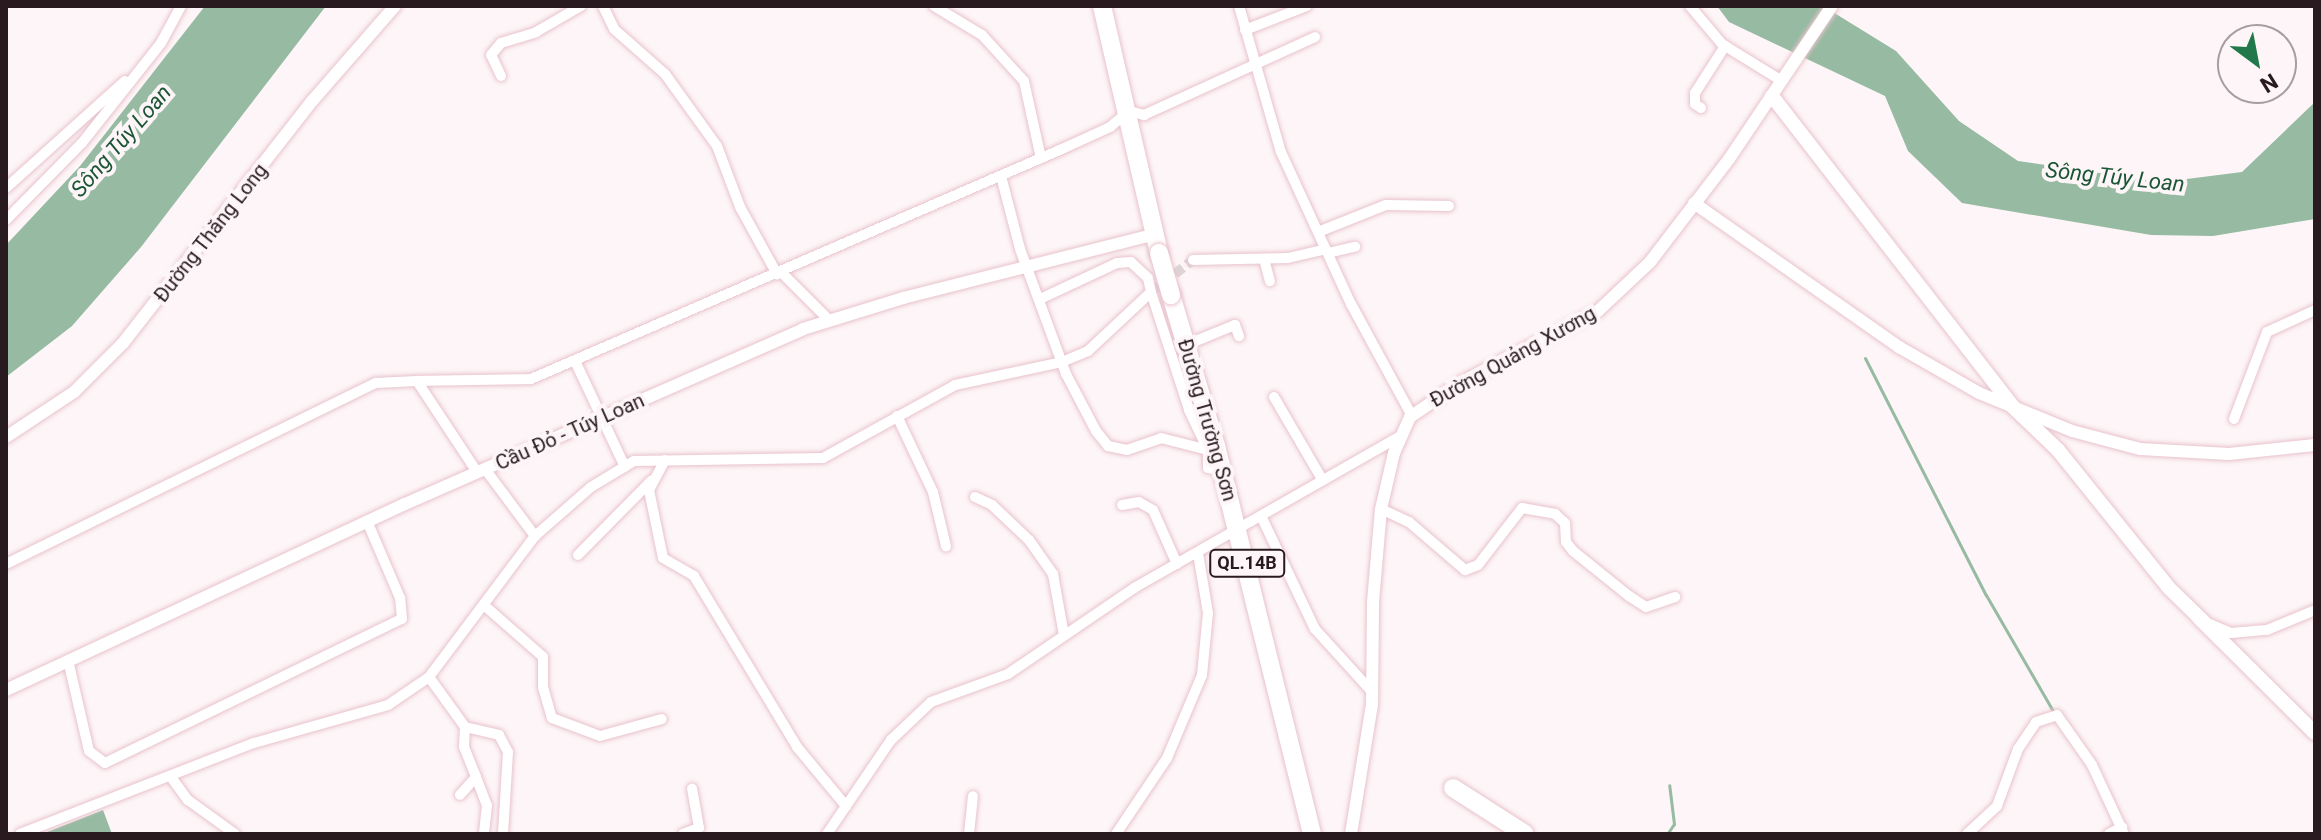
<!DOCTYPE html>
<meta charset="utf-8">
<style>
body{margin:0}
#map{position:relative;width:2321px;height:840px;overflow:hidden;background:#fdf5f7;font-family:Roboto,sans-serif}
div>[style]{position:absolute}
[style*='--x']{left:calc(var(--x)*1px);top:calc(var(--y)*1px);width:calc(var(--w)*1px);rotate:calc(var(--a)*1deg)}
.water>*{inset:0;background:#96baa2}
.stream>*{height:3px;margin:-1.5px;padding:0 1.5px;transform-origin:1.5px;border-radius:1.5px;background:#96baa2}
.minor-tunnel>*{height:10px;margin-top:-5px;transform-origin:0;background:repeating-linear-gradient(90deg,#ddd4d6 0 10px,transparent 0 15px)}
.roads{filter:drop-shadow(0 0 2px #e8c3cc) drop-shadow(0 0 2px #e8c3cc)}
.minor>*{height:10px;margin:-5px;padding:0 5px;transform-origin:5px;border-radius:5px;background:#fff}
.tertiary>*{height:12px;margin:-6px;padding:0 6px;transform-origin:6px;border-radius:6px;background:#fff}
.secondary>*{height:14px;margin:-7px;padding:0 7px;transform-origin:7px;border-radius:7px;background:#fff}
.trunk>*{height:18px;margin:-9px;padding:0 9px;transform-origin:9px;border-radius:9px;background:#fff}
.motorway>*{height:18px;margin:-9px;padding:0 9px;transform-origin:9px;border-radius:9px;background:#fff}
.bridges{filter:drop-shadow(0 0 2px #e8c3cc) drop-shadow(0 0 2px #e8c3cc)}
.trunk-bridge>*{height:18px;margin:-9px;padding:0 9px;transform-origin:9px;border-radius:9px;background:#fff}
span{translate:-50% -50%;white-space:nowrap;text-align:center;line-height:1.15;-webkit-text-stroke:8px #fdf5f7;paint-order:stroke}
.shield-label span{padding:2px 6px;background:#fdf5f7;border:2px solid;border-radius:6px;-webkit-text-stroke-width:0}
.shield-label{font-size:18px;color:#281a1e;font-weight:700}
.street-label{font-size:20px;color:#281a1e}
.water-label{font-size:22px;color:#1a5636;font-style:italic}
.frame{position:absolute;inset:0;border:8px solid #281a1e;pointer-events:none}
.north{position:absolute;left:2217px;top:24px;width:80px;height:80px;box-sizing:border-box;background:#fdf5f7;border:2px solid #a89da0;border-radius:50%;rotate:148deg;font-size:22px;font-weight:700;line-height:32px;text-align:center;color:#281a1e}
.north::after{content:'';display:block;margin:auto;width:28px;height:36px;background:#21784b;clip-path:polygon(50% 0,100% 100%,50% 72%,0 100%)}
</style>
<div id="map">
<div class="water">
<i style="clip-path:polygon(205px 6px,326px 6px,141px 247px,72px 326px,6px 377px,6px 245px,80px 166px)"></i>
<i style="clip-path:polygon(1717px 6px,1823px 6px,1896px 51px,1959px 121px,2018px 161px,2163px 182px,2242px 172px,2315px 102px,2315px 219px,2213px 236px,2151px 235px,1962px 203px,1908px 151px,1885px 96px,1729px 22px)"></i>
<i style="clip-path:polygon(103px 810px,112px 834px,42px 834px)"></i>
</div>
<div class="stream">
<i style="--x:1865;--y:358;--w:266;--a:63"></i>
<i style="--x:1986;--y:595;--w:136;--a:60"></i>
<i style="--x:1667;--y:834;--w:12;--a:-55"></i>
<i style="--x:1674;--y:824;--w:39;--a:-97"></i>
</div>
<div class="minor-tunnel">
<i style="--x:1151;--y:292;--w:53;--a:-37.3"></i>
</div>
<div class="roads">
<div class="minor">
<i style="--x:603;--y:6;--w:25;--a:64"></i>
<i style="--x:614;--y:29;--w:68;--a:41.4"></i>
<i style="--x:665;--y:74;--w:89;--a:54.2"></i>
<i style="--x:717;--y:146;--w:65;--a:69.3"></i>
<i style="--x:740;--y:207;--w:77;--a:61.1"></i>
<i style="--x:934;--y:6;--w:56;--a:31.1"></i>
<i style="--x:982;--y:35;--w:62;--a:47.6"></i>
<i style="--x:1024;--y:81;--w:79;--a:77.6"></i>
<i style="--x:1239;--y:6;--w:152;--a:74"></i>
<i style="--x:1281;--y:152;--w:167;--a:65.3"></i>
<i style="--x:1351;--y:304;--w:128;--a:61.4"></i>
<i style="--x:1690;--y:6;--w:50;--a:49.9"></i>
<i style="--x:1722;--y:44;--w:70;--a:31.7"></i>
<i style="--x:1245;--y:30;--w:66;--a:-21.2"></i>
<i style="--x:501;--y:76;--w:23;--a:-115"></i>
<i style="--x:491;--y:55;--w:16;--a:-50"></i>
<i style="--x:501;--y:43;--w:37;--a:-17"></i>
<i style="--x:536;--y:32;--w:52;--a:-30"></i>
<i style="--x:1701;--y:108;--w:7;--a:-146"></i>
<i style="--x:1695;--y:104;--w:11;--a:-90"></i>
<i style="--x:1695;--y:93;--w:56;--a:-57.4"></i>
<i style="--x:1001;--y:176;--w:75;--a:75.4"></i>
<i style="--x:1020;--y:249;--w:133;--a:69.8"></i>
<i style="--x:1066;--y:374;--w:64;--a:62.2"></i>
<i style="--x:1096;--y:431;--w:19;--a:51"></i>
<i style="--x:1108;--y:446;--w:19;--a:12"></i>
<i style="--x:1127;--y:450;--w:36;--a:-19"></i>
<i style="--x:1161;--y:438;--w:49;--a:14.3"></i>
<i style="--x:6;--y:188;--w:160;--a:-42"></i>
<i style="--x:6;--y:220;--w:108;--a:-45.4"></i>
<i style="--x:82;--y:143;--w:127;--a:-51.7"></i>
<i style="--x:161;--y:43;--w:42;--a:-61.6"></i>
<i style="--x:1318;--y:232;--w:73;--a:-21.7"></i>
<i style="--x:1386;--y:205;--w:63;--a:0.9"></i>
<i style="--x:1328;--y:253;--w:28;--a:-13"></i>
<i style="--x:1264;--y:259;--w:23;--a:75"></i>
<i style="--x:1193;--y:260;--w:95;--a:-1.2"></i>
<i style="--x:1288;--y:258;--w:39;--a:-13"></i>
<i style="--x:781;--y:272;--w:69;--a:45"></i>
<i style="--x:1151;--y:292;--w:124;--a:72.1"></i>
<i style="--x:1189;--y:410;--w:44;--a:64.6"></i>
<i style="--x:1208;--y:450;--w:18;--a:90"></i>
<i style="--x:1208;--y:468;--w:14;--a:8"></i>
<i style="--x:1186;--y:345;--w:53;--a:-22.2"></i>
<i style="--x:1235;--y:325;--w:12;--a:70"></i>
<i style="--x:575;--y:361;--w:117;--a:64.7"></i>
<i style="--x:417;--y:381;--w:114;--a:-1"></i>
<i style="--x:531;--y:379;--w:579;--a:-23.42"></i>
<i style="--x:1062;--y:149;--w:53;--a:-24.6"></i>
<i style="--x:1110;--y:127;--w:25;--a:-40"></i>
<i style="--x:1129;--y:111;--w:16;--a:15"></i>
<i style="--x:1144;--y:115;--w:188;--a:-24.5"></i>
<i style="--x:1274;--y:397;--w:95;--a:59.7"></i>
<i style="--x:897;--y:416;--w:84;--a:64.7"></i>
<i style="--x:933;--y:492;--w:56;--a:76.5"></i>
<i style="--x:2234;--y:419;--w:93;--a:-69.2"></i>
<i style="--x:2267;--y:332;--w:53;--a:-24.6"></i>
<i style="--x:665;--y:460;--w:34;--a:118"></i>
<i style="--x:649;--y:490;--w:69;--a:78.4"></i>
<i style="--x:663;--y:558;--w:36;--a:30"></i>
<i style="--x:694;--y:576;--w:200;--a:58.9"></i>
<i style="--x:797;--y:747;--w:77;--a:50.3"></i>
<i style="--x:485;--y:469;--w:84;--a:53.3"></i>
<i style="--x:975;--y:497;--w:19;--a:25"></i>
<i style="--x:992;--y:505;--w:51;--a:43.4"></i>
<i style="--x:1029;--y:540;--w:42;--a:54.8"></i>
<i style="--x:1053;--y:574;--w:62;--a:79.8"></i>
<i style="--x:1122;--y:505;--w:17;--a:-10"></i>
<i style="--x:1139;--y:502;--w:16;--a:30"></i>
<i style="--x:1153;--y:510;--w:59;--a:66"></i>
<i style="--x:1381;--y:509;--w:31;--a:25"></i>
<i style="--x:1409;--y:522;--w:74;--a:40.6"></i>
<i style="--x:1465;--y:570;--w:14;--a:-21"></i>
<i style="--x:1478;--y:565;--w:72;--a:-52.3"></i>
<i style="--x:1522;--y:508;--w:34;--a:10"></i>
<i style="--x:1555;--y:514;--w:13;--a:42"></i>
<i style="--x:1565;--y:523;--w:19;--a:87"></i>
<i style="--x:1566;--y:542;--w:11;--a:52"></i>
<i style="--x:1573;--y:551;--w:72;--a:38.8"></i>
<i style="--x:1629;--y:596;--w:20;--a:33"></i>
<i style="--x:1646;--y:607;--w:31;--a:-19"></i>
<i style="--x:1262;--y:518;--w:123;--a:64.5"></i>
<i style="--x:1315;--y:629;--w:86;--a:47.8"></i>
<i style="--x:578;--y:555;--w:105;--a:-45.4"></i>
<i style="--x:6;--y:564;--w:412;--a:-26.1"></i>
<i style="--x:376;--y:383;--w:41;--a:-2.8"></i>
<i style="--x:417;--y:381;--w:109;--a:56.6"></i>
<i style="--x:485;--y:606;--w:77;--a:41.3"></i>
<i style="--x:543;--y:657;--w:30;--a:90"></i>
<i style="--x:543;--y:687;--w:32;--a:74"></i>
<i style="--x:552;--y:718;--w:51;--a:20.6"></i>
<i style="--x:600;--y:736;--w:64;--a:-15.3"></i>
<i style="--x:2210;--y:624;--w:23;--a:23"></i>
<i style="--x:2231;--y:633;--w:36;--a:-5"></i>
<i style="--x:2267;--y:630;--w:52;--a:-22.6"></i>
<i style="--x:68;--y:660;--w:93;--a:77"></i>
<i style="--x:89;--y:751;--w:20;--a:37"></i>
<i style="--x:105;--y:763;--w:330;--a:-25.9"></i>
<i style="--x:402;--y:619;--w:21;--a:-95"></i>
<i style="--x:400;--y:598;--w:84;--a:-113.2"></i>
<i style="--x:429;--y:677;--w:62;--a:54.2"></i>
<i style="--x:465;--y:727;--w:20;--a:93"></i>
<i style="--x:464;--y:747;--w:32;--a:68"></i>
<i style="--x:476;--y:777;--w:24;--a:132"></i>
<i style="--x:465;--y:727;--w:35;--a:13"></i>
<i style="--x:499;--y:735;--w:19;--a:62"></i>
<i style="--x:508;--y:752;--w:82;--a:93.5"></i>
<i style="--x:171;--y:777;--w:29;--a:54"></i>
<i style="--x:188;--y:800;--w:58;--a:35.9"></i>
<i style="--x:476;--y:777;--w:30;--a:69"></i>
<i style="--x:487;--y:805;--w:29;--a:96"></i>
<i style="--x:20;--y:834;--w:251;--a:-21.3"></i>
<i style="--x:254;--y:743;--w:139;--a:-15.8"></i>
<i style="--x:388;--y:705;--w:50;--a:-34.3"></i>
<i style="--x:429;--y:677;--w:176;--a:-53.1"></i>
<i style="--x:535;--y:536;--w:74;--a:-41.2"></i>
<i style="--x:591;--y:487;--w:50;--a:-31.2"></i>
<i style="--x:634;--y:461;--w:189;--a:-0.9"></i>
<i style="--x:823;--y:458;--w:151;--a:-28.9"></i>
<i style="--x:955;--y:385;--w:109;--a:-12.1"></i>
<i style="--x:1062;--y:362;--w:28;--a:-23"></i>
<i style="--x:1088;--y:351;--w:86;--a:-43.1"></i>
<i style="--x:1151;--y:292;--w:14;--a:-102"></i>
<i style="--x:1148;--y:278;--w:23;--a:-137"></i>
<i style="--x:1131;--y:262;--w:14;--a:176"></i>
<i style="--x:1117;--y:263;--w:85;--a:154.9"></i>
<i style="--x:683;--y:834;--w:17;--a:-21"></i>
<i style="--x:699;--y:828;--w:40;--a:-100"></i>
<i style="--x:827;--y:834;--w:114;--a:-55.8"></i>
<i style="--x:891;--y:740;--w:55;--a:-43.5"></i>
<i style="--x:931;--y:702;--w:82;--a:-20"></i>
<i style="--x:1008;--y:674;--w:153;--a:-34.3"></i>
<i style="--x:1134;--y:588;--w:306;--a:-29.7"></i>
<i style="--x:969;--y:834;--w:38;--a:-84"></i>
<i style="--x:1116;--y:834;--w:92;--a:-56.1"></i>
<i style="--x:1167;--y:758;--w:90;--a:-67.1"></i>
<i style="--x:1202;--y:675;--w:62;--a:-84.5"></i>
<i style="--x:1208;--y:613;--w:61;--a:-99.5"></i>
<i style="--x:1967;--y:834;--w:41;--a:-43"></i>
<i style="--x:1997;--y:806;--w:61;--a:-69.8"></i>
<i style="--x:2018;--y:749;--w:32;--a:-56"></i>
<i style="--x:2036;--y:722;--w:22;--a:-18"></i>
<i style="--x:2057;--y:715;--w:61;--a:55"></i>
<i style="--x:2092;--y:765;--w:76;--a:65.1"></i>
<i style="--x:2109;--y:834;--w:15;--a:-28"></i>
</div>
<div class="tertiary">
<i style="--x:1694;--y:203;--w:251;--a:35.1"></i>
<i style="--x:1899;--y:347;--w:92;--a:29.9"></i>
<i style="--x:1979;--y:393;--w:100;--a:22.2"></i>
<i style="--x:2072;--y:431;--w:70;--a:14.8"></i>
<i style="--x:2140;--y:449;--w:89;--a:3.2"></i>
<i style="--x:2229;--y:454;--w:86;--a:-6"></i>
<i style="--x:6;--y:437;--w:82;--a:-33.5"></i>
<i style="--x:74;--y:392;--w:69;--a:-45"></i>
<i style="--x:123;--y:343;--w:308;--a:-52"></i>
<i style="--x:313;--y:100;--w:125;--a:-48.9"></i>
<i style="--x:6;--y:690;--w:440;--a:-25"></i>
<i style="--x:405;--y:504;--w:435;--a:-23.7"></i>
<i style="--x:803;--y:329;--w:105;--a:-17.2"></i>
<i style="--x:903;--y:298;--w:261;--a:-14.2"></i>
<i style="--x:1351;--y:834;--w:132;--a:-80.8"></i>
<i style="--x:1372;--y:704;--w:102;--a:-89.4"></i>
<i style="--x:1373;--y:602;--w:93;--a:-85.1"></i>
<i style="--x:1381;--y:509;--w:57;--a:-76.9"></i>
<i style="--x:1394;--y:453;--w:39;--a:-66"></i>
<i style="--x:1410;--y:417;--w:60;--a:-34.2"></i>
<i style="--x:1460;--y:383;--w:156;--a:-27.6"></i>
<i style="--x:1598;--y:311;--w:71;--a:-43.3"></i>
<i style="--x:1650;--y:262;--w:130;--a:-52.5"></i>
<i style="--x:1729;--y:159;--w:184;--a:-56.1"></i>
</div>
<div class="secondary">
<i style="--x:1772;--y:96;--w:393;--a:52.2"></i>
<i style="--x:2013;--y:407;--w:62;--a:43.7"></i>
<i style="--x:2058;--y:450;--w:177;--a:51.2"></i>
<i style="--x:2169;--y:588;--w:49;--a:44.2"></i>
<i style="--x:2199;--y:618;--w:163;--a:44.8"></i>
</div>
<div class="trunk">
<i style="--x:1102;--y:6;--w:253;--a:77"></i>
<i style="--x:1171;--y:295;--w:158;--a:73.4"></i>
<i style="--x:1216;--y:446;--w:400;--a:76.1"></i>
</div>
<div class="motorway">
<i style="--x:1453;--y:788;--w:85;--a:32.6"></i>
</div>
</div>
<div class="bridges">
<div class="trunk-bridge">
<i style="--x:1159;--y:253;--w:44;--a:74.1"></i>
</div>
</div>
<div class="shield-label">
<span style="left:1247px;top:563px">QL.14B</span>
</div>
<div class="street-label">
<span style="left:211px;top:233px;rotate:-52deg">Đường Thăng Long</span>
<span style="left:1513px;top:357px;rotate:-29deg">Đường Quảng Xương</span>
<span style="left:1207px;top:420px;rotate:74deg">Đường Trường Sơn</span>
<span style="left:570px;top:432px;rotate:-24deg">Cầu Đỏ - Túy Loan</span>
</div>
<div class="water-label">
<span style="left:121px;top:141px;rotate:-49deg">Sông Túy Loan</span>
<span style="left:2115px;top:177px;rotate:6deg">Sông Túy Loan</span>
</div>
<div class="frame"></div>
<div class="north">N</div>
</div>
